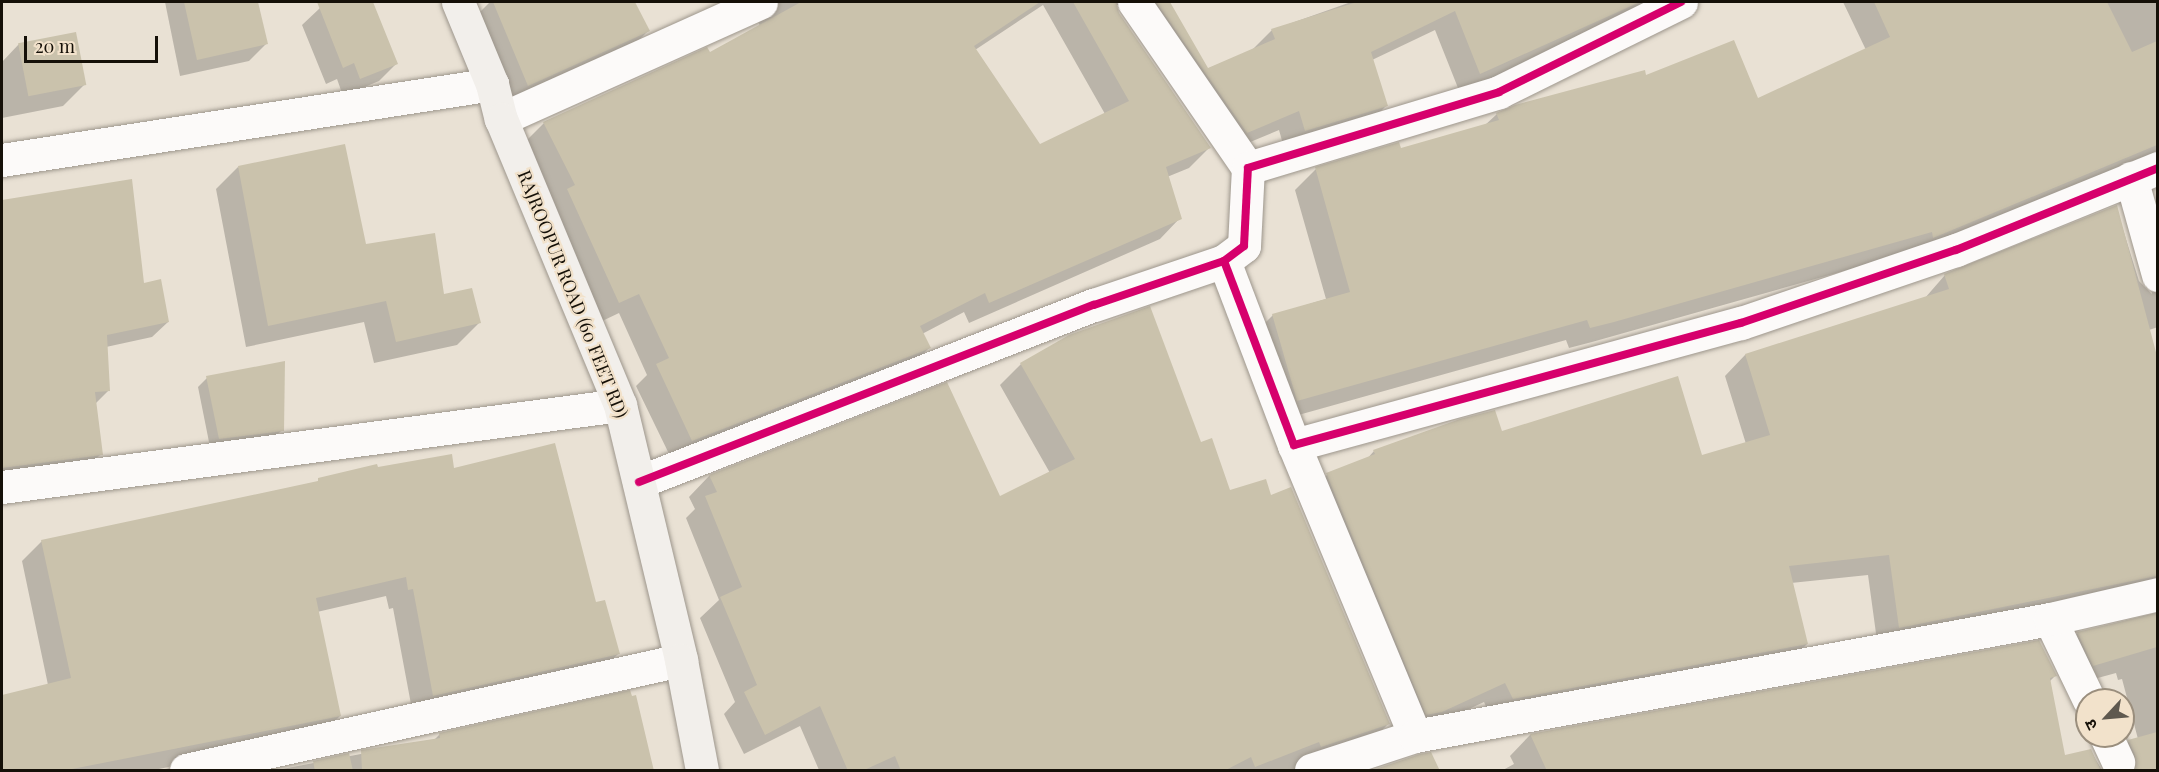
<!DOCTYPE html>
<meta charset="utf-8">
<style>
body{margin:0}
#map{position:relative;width:2159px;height:772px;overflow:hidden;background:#e9e1d4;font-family:"Playfair Display","Noto Sans Devanagari",serif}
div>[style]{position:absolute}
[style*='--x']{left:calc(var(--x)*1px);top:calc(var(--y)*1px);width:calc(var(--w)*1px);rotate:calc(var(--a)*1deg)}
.shadow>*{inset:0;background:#0003}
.building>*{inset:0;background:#cac2ac;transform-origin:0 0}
.roads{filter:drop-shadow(0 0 2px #9d968c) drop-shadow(0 0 2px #9d968c)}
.street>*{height:33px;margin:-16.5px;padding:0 16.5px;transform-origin:16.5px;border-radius:16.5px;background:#fcfaf9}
.secondary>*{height:33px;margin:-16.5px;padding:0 16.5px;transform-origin:16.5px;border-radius:16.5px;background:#f2efeb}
.cycleway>*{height:8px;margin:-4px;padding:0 4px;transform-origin:4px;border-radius:4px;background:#d6006c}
span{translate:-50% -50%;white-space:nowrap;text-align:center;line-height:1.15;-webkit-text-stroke:4.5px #f2e2cb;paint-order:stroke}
.street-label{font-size:18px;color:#151008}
.frame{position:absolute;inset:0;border:3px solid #151008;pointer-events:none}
.north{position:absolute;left:2075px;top:688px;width:60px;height:60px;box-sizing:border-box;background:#f2e2cb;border:2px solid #9a8e7d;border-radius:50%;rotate:244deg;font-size:16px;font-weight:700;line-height:24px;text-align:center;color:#151008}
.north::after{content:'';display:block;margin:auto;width:21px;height:27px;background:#5f594f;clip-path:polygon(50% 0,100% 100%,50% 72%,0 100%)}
.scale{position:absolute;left:24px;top:36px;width:134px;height:27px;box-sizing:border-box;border:3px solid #151008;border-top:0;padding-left:8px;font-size:18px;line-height:21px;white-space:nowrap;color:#151008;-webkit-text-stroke:4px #f2e2cb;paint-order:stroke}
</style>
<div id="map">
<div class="shadow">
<i style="clip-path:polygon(165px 2px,256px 2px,266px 44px,249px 61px,180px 76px)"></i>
<i style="clip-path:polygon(335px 2px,372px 2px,396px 64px,379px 81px,343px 96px,337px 79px,326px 84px,302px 25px,320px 8px)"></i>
<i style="clip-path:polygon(490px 2px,634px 2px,648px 31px,628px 51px,508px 105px,472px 20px)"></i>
<i style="clip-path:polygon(evenodd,738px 2px,1169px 2px,1207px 69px,1252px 50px,1272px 30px,1351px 2px,1652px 2px,1460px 93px,1435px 30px,1372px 60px,1386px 106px,1366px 126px,1285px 151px,1279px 130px,1226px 152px,1121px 5px,1116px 5px,1117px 13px,1209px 148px,1189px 168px,1167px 177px,1180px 218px,1160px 239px,969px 323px,964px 312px,922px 334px,929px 348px,909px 368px,672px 460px,636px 386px,647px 375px,619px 313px,598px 323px,523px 144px,546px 121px,709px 54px,760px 26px,752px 7px,738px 2px,1043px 5px,1105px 114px,1039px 146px,975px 50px,1043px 5px)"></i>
<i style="clip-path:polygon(1843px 2px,2158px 2px,2158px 167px,1911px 252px,1592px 342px,1569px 348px,1566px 340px,1277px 421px,1252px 336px,1273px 315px,1326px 299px,1295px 190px,1316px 169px,1400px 150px,1484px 126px,1497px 114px,1645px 77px,1757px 100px,1866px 50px)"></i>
<i style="clip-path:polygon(19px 44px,85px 84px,63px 106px,2px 118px,2px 62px)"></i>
<i style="clip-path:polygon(238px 167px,443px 296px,479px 323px,457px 345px,374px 363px,364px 322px,246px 347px,216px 189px)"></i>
<i style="clip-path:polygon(90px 190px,142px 285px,168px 322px,152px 337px,106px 347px,109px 390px,95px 404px,101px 454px,85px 470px,2px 481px,2px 201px)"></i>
<i style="clip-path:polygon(2116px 207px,2139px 281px,2152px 294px,2148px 263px,2158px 253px,2158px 327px,2149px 330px,2158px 373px,2158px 770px,2112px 770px,2108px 761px,2129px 741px,2138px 739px,2122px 679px,2118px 680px,2116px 673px,2072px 685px,2057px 654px,2078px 633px,2156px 613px,2143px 596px,1878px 648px,1868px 575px,1791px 583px,1807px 644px,1786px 665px,1492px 719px,1484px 702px,1420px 732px,1306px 495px,1327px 475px,1366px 460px,1374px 451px,1501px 433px,1701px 457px,1746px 444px,1725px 376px,1745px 355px,1925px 298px,1945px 275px)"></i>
<i style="clip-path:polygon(1021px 364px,1200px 444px,1229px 492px,1270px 497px,1388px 724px,1368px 745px,1294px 770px,819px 770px,800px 726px,744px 754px,724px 714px,735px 702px,700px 618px,719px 600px,686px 518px,695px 509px,689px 497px,709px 476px,946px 384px,1000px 498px,1050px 473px,1000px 385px)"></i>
<i style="clip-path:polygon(207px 378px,282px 430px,273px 439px,210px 447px,198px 387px)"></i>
<i style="clip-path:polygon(377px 469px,453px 470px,595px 604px,618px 654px,598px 674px,413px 715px,393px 608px,389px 609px,386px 596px,317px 612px,340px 716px,320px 736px,154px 770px,2px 770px,2px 697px,48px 685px,22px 561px,42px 541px)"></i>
<i style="clip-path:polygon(2038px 642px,2055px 676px,2050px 681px,2064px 757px,2090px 750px,2102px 770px,1503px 770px,1514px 764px,1510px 756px,1530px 735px)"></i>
<i style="clip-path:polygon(440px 734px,653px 770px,277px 770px,434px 740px)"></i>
</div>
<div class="building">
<i style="clip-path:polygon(184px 2px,258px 2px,268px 44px,197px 60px)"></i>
<i style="clip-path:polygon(317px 2px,373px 2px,398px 64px,360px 79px,354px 63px,343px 68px)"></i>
<i style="clip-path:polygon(493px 2px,635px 2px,650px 31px,528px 86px)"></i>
<i style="clip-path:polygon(801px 2px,1040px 2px,974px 46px,1040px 144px,1129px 101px,1073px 2px,1116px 2px,1119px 13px,1211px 148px,1166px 167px,1182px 219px,989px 303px,985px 293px,920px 326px,931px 348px,692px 441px,656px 364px,669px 358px,639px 294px,619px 303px,567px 189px,575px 185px,543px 122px,707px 47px,710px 52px)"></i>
<i style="clip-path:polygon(1156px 2px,1170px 2px,1208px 68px,1275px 39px,1271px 29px,1357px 2px,1640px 2px,1480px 74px,1455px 11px,1371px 52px,1388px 106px,1305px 131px,1299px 111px,1247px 133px)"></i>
<i style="clip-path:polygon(1874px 2px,2107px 2px,2132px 52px,2157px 41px,2157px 145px,1933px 238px,1932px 232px,1614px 322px,1590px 328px,1587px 320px,1297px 401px,1272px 314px,1350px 292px,1315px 167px,1399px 142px,1401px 148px,1499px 120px,1496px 113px,1515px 105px,1645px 70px,1646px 75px,1734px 40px,1758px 98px,1890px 37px)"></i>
<i style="left:76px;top:32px;width:54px;height:59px;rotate:79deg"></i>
<i style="clip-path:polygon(345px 144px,366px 244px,435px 233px,444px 294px,472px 288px,481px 323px,396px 342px,386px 301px,268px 326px,238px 166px)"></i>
<i style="clip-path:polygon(132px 179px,144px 283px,161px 279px,169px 322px,107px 335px,110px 391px,95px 392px,103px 455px,2px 468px,2px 200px)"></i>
<i style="clip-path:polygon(2117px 205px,2157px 356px,2157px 576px,1899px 628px,1889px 555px,1789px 566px,1808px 644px,1513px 699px,1505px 683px,1442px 712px,1426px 715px,1326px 473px,1375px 454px,1373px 450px,1460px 419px,1495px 410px,1502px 431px,1678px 376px,1702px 455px,1770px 435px,1745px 354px,1949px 289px,1944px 274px)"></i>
<i style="clip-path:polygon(1150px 306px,1201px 442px,1212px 438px,1230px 490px,1266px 479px,1271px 495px,1291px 487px,1390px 724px,1321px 747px,1319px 742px,1255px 767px,1251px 757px,1224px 771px,901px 771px,895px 756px,862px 771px,848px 771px,820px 706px,765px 735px,744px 692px,757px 685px,720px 597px,742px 587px,705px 496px,717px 492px,709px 475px,947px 382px,1000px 496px,1075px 459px,1020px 363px,1069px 335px)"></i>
<i style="clip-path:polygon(285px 361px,284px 431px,219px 439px,206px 376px)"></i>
<i style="clip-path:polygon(555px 443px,596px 602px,605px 600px,620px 654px,433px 696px,413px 589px,408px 590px,406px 577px,316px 598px,341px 716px,62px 771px,2px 771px,2px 695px,71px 678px,41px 540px,318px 481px,318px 478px,377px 464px,378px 467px,452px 454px,454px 468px)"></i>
<i style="clip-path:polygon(2157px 613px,2157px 647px,2093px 666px,2077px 632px)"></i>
<i style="clip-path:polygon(2039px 640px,2057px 676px,2050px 678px,2065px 755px,2091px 749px,2101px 771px,1547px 771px,1530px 734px)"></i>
<i style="clip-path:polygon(630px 690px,632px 696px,636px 695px,654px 771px,362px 771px,361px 750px,440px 738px,439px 733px)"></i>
<i style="clip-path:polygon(2157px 732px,2157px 771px,2134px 771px,2135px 755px,2128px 740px)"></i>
<i style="clip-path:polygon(1431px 752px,1440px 771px,1370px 771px,1420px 754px)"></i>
<i style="clip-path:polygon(349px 753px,353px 771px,315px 771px,313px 761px)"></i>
</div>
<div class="roads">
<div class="street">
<i style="--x:1134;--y:2;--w:201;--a:55.5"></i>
<i style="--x:501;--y:119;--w:285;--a:-24.2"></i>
<i style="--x:2;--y:160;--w:496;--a:-8.8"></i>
<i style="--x:2131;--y:178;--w:101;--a:74.4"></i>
<i style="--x:1224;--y:261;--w:197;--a:69.2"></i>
<i style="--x:1294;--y:445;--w:463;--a:-15.3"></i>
<i style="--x:1741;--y:323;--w:227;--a:-18.8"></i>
<i style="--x:1956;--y:250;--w:218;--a:-22.1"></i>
<i style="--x:1294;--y:445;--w:315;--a:67.4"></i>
<i style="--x:639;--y:482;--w:488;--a:-21.3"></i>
<i style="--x:1094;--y:305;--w:137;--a:-18.7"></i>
<i style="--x:1224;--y:261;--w:25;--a:-37"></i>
<i style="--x:1244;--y:246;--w:78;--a:-87.1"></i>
<i style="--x:1248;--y:168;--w:262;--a:-16.8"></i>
<i style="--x:1499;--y:92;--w:203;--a:-26.3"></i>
<i style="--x:2;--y:487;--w:623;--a:-7.56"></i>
<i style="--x:2050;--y:619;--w:90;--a:64.3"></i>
<i style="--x:2106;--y:736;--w:29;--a:65"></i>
<i style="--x:186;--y:770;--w:507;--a:-12.53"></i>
<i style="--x:1311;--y:770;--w:109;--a:-18.1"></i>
<i style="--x:1415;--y:736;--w:646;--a:-10.44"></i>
<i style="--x:2050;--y:619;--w:111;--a:-13"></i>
</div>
<div class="secondary">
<i style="--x:458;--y:2;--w:89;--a:67.5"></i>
<i style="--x:492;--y:84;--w:36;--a:76"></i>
<i style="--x:501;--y:119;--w:310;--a:67.4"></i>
<i style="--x:620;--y:405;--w:262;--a:76.5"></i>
<i style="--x:681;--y:660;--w:112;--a:79.2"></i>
</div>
</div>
<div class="cycleway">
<i style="--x:1224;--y:261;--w:197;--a:69.2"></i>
<i style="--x:1294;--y:445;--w:463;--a:-15.3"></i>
<i style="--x:1741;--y:323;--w:227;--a:-18.8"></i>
<i style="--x:1956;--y:250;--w:218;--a:-22.1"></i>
<i style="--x:639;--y:482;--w:488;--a:-21.3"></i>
<i style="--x:1094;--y:305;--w:137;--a:-18.7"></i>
<i style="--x:1224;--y:261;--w:25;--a:-37"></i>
<i style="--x:1244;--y:246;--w:78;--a:-87.1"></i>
<i style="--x:1248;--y:168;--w:262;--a:-16.8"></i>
<i style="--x:1499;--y:92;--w:203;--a:-26.3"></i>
</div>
<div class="street-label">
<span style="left:573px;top:294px;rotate:68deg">RAJROOPUR ROAD (60 FEET RD)</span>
</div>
<div class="frame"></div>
<div class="north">उ</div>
<div class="scale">20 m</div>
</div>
